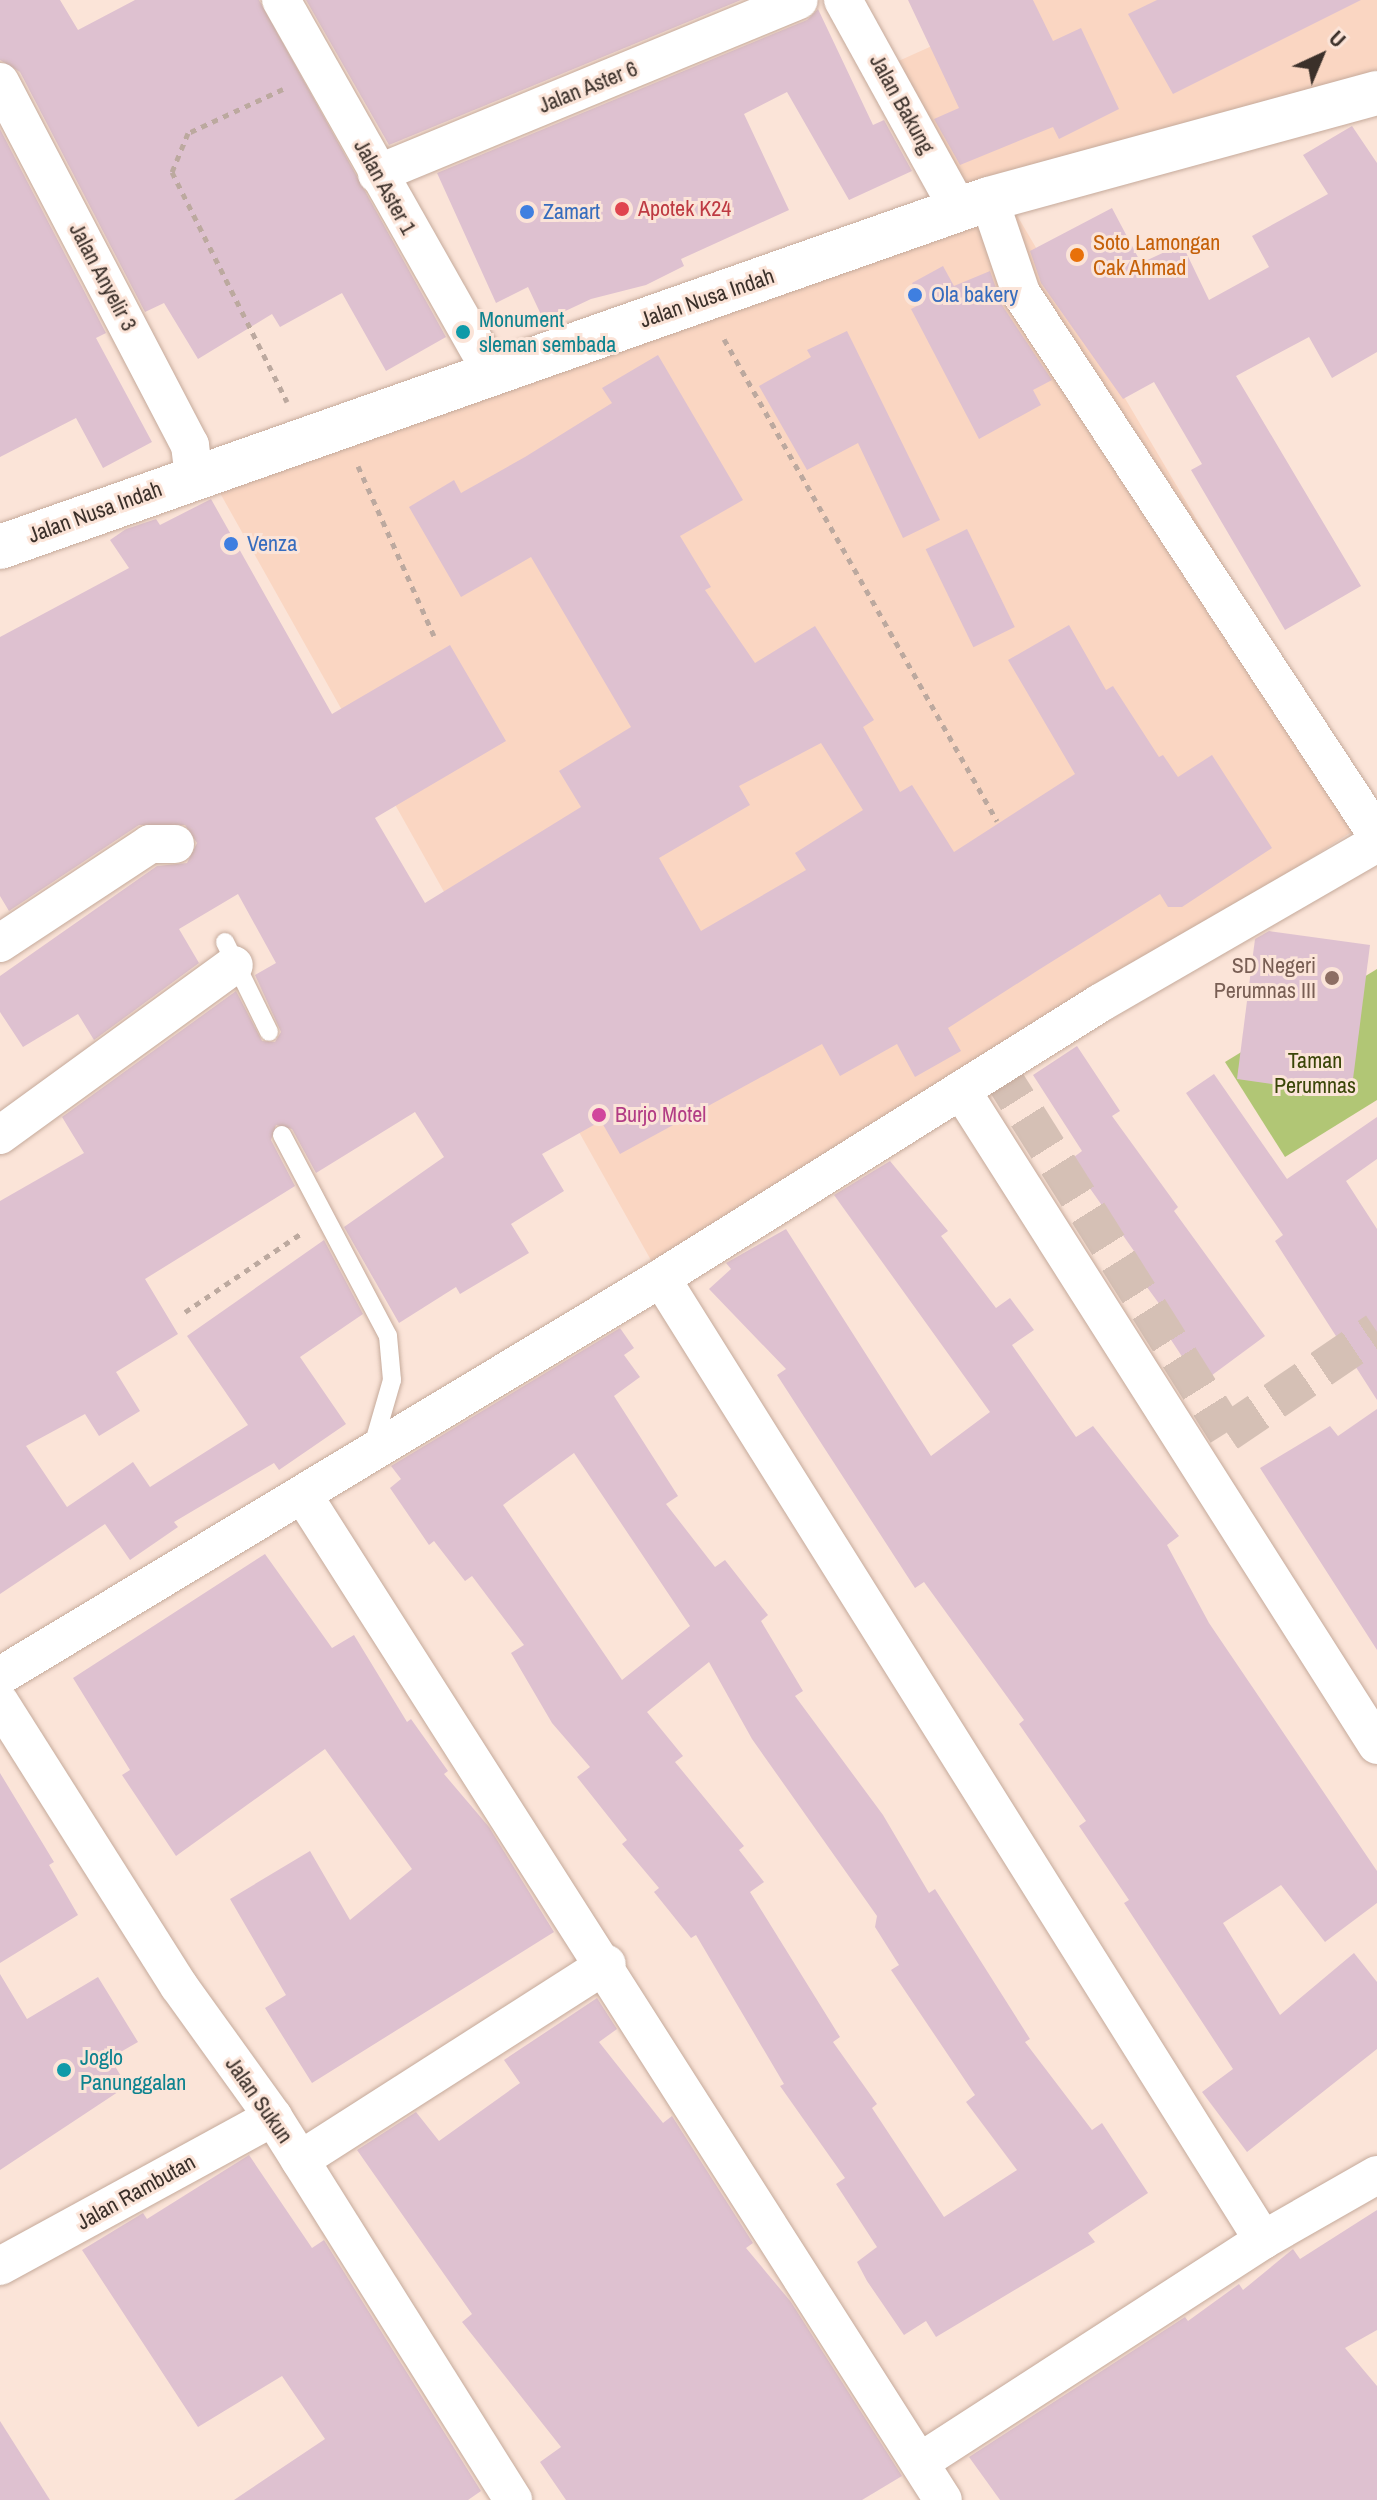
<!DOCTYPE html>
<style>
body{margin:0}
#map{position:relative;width:1377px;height:2500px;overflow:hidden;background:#fbe4d8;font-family:"Archivo Narrow",sans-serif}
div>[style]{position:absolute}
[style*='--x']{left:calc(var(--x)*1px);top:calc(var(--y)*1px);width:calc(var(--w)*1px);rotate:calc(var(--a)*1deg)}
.built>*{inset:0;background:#fad6c2}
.green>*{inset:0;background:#b1c675}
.building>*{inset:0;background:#dec1d0;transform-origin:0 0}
.minor-tunnel>*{height:38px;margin-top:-19px;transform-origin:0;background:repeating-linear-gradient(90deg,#d5c0b5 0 38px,transparent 0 57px)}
.path>*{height:5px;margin-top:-2.5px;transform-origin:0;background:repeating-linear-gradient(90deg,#bca99f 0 6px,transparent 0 12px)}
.roads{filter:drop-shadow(0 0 2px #c5aa9b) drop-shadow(0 0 2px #c5aa9b)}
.service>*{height:18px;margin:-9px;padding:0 9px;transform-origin:9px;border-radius:9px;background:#fff}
.minor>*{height:38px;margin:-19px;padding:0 19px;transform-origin:19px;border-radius:19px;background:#fff}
.secondary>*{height:44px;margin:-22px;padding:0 22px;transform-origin:22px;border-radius:22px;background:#fff}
.dots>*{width:22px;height:22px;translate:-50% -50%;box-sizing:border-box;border:4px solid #fbe4d8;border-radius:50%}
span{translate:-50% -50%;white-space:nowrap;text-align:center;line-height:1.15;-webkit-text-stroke:6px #fbe4d8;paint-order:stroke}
.street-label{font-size:22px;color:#3b302a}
.health-label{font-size:22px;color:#be3a42}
.left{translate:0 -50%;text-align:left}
.shop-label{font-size:22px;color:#366cbe}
.food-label{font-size:22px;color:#c56008}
.culture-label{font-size:22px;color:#0d838f}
.education-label{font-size:22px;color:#785e54}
.right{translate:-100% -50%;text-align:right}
.park-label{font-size:22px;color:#394507}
.hotel-label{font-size:22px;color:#b23c85}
.north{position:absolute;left:1281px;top:16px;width:80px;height:80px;-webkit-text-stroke:6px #fbe4d8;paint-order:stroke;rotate:44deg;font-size:22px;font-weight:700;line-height:32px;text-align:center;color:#3b302a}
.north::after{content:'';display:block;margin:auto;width:28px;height:36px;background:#3b302a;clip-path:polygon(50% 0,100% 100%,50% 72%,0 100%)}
</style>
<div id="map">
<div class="built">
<i style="clip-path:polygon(1034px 0,1377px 0,1377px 98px,1009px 202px,1373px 818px,661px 1278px,211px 477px,960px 194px,883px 68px)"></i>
</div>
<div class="green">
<i style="clip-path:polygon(1377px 969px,1377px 1100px,1285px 1157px,1225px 1062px)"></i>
</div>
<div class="building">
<i style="clip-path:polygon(0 0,60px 0,78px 30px,135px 0,259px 0,446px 337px,386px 371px,342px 293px,280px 327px,272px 314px,198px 359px,164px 303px,145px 312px,20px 72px,0 60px)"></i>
<i style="clip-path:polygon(306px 0,741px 0,389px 145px)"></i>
<i style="clip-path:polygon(908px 0,1033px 0,1053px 41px,1081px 28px,1119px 109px,1059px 139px,1053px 127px,960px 165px,934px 119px,959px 108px)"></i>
<i style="clip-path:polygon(1157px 0,1361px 0,1173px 94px,1128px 14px)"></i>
<i style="clip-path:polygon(818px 9px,873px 125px,884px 120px,912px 171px,849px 200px,787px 92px,744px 114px,789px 210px,681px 259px,684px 266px,646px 285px,591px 299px,544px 321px,528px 287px,496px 303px,437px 173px,807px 20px)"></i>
<i style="clip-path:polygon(1352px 126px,1377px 163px,1377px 352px,1332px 378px,1309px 337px,1236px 376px,1361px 586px,1285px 630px,1191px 470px,1202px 464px,1154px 382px,1123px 399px,1041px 283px,1030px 251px,1112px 208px,1141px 263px,1182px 244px,1209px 300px,1269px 267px,1252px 236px,1328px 194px,1303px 155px)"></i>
<i style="clip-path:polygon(0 129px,106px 333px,96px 338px,152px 442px,103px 468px,76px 418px,0 457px)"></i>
<i style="clip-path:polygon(943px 266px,954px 286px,990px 271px,1002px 305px,1052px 380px,1033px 390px,1041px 405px,979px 439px,911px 309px,923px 303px,912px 283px)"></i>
<i style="clip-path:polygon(847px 331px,940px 520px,903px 538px,858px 443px,807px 470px,759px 386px,811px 357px,807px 350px)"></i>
<i style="clip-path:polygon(evenodd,658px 355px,743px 500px,680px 536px,711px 587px,705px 590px,755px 663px,815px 626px,874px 720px,863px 727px,900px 792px,912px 785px,954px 852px,1075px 774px,1008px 660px,1069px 625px,1106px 690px,1113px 686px,1159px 757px,1163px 755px,1178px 777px,1212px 755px,1272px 848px,1182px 907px,1168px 907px,1160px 894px,1040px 969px,948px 1028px,961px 1051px,915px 1077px,897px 1044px,840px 1076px,822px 1044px,620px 1154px,601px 1121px,542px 1154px,564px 1191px,511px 1224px,529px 1253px,460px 1294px,456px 1287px,399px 1323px,344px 1227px,444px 1157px,415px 1112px,316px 1173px,292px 1129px,276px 1125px,271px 1140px,295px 1186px,145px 1279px,178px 1334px,116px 1372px,140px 1411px,99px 1436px,85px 1414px,26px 1446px,67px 1507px,133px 1462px,150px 1487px,248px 1425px,187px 1336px,324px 1240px,363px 1314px,300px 1357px,346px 1424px,279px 1470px,274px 1463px,174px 1522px,178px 1527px,130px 1560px,105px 1524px,0 1594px,0 1201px,84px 1153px,62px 1117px,236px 991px,262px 1041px,275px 1042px,281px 1032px,255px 975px,276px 963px,238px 894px,179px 929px,199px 963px,94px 1040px,78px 1014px,23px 1047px,0 1012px,0 976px,157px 866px,187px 863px,197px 843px,185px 825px,139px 825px,9px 911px,0 896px,0 637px,129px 568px,110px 540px,126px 529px,156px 519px,160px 525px,211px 499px,332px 714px,450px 645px,506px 741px,375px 818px,425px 903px,581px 807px,559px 771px,631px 727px,531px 557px,461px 597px,409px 507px,454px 480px,461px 493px,525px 457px,612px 403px,602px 388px,658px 355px,821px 743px,863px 810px,795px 853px,806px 870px,701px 931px,659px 858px,750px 805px,739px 786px,821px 743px)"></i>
<i style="left:967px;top:529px;width:109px;height:46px;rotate:64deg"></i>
<i style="clip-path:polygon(1269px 931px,1370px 945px,1351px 1095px,1237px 1079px,1255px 939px)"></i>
<i style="clip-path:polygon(1077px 1046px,1120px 1111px,1112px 1116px,1178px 1207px,1174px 1211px,1265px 1336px,1200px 1384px,1162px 1326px,1171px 1320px,1125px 1257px,1134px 1251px,1070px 1160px,1082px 1151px,1033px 1075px)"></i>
<i style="clip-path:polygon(1214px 1074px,1287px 1179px,1377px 1117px,1377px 1159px,1346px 1181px,1377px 1229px,1377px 1400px,1275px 1241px,1283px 1235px,1186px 1093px)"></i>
<i style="clip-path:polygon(890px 1161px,948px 1231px,941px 1236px,996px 1308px,1010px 1298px,1034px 1330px,1012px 1345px,1076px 1437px,1093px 1426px,1179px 1536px,1167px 1545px,1209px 1623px,1377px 1871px,1377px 1903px,1325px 1942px,1281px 1885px,1223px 1923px,1280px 2015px,1354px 1953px,1377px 1982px,1377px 2049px,1247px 2152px,1202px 2092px,1233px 2069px,1124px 1903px,1129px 1900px,1079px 1826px,1086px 1821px,1019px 1724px,1024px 1720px,924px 1582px,915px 1588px,777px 1375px,786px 1369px,709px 1289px,731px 1269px,726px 1263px,786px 1229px,931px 1456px,990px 1412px,834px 1195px)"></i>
<i style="clip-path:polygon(evenodd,620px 1328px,634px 1348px,624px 1355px,640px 1377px,614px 1396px,678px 1496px,666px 1504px,715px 1567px,725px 1560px,768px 1615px,761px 1621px,803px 1691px,795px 1696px,883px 1815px,929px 1893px,935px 1889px,1030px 2039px,1025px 2042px,1092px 2130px,1102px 2123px,1148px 2193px,1088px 2233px,1095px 2242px,936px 2337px,926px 2321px,904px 2335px,867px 2281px,857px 2262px,877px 2247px,836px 2184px,845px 2178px,780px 2086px,784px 2084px,696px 1935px,691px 1938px,654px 1892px,659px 1888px,622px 1844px,627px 1840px,577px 1777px,590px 1767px,552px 1723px,511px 1653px,524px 1645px,472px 1576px,465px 1581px,434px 1541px,429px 1545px,390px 1488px,401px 1479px,391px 1466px,620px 1328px,574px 1453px,690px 1626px,622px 1680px,503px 1505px,574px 1453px,620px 1328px,709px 1662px,752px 1739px,877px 1916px,875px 1927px,899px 1965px,891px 1970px,975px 2095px,966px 2102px,1017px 2170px,944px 2217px,872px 2108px,877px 2104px,833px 2042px,840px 2037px,750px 1892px,764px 1882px,739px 1850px,744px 1846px,675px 1762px,683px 1756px,647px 1712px,709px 1662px)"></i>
<i style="clip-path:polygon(1377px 1409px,1377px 1650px,1260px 1468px,1330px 1426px,1338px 1436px)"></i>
<i style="clip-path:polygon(265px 1554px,332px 1648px,354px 1635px,407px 1722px,411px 1719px,448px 1771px,444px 1774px,489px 1827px,554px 1932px,312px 2083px,265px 2008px,286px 1995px,230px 1899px,310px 1851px,350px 1920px,412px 1869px,325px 1749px,176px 1856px,122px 1775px,130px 1770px,73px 1678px)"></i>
<i style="clip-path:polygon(0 1773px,54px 1862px,49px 1865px,78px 1915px,0 1963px)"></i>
<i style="clip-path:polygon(0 1974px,27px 2019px,98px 1977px,138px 2042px,110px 2058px,127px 2086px,0 2170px)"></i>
<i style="clip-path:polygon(597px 1998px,617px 2029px,599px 2042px,663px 2123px,672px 2116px,753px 2243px,746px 2248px,791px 2302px,902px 2476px,862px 2500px,566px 2500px,540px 2462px,561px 2447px,462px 2322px,472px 2314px,357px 2150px,416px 2112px,439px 2141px,520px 2083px,504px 2060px)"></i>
<i style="clip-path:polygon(249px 2155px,312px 2248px,324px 2240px,481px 2491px,468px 2500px,234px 2500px,325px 2439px,282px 2376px,198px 2427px,82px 2250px,143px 2213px,147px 2219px)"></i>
<i style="clip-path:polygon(1377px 2210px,1377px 2330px,1345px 2348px,1377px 2386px,1377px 2500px,1000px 2500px,969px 2457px,1185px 2317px,1188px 2321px,1239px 2284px,1243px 2290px,1293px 2249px,1300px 2259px)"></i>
<i style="clip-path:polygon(0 2421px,50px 2500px,0 2500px)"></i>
</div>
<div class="minor-tunnel">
<i style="--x:997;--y:1068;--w:431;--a:57.8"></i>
<i style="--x:1227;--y:1433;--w:181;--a:-34.2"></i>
</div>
<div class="path">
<i style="--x:283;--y:89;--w:105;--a:155.1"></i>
<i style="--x:188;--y:133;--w:42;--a:112.3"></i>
<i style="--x:172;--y:172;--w:257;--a:63.4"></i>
<i style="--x:724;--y:339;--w:554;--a:60.47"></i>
<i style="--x:358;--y:466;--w:186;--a:65.9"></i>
<i style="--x:185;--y:1312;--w:139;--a:-34.1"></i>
</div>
<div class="roads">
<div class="service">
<i style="--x:225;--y:942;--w:100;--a:63.9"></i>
<i style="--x:282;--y:1135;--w:227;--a:62.2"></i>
<i style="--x:388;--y:1336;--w:44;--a:84.8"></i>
<i style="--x:392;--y:1380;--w:72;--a:106.2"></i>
</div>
<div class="minor">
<i style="--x:281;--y:0;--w:429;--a:60.5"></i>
<i style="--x:843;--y:0;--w:240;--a:61.1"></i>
<i style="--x:0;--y:82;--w:410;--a:62.4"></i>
<i style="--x:190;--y:445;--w:32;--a:83"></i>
<i style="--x:377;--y:174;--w:456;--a:-22.4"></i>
<i style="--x:989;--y:199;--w:99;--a:71.2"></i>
<i style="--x:1021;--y:293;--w:648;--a:56.7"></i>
<i style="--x:0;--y:943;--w:180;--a:-33.4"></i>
<i style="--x:150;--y:844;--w:25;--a:0"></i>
<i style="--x:961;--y:1090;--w:776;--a:57.58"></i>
<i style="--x:0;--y:1135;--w:289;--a:-36"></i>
<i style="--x:661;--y:1278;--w:1135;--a:57.96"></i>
<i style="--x:303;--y:1495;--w:1191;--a:57.51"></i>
<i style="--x:0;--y:1676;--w:772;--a:-31.05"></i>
<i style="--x:661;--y:1278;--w:518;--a:-32.06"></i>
<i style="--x:1100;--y:1003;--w:320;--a:-30"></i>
<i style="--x:0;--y:1703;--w:335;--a:57.7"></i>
<i style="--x:179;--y:1986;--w:161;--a:54.3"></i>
<i style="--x:273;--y:2117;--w:452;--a:57.9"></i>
<i style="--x:300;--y:2160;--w:364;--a:-32.6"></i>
<i style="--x:0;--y:2266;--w:311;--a:-28.6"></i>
<i style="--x:920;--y:2462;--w:409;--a:-32.9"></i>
<i style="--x:1263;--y:2240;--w:131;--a:-29.7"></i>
</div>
<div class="secondary">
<i style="--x:0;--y:547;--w:1048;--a:-19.39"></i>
<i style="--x:989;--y:199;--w:402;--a:-15.3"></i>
</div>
</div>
<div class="dots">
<i style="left:622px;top:209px;background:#e0444e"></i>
<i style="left:527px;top:212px;background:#3f7fe0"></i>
<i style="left:1077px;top:255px;background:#e8710a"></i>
<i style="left:915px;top:295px;background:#3f7fe0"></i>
<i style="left:463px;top:332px;background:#0f9aa8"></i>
<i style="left:231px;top:544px;background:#3f7fe0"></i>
<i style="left:1332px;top:978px;background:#8d6e63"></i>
<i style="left:599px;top:1115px;background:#d1479c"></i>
<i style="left:64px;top:2070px;background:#0f9aa8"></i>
</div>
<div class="street-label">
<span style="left:588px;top:87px;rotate:-22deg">Jalan Aster 6</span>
<span style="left:902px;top:104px;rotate:61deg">Jalan Bakung</span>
<span style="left:385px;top:187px;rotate:61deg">Jalan Aster 1</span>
<span style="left:103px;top:277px;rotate:62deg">Jalan Anyelir 3</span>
<span style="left:707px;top:298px;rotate:-19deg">Jalan Nusa Indah</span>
<span style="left:95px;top:512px;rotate:-20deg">Jalan Nusa Indah</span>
<span style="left:259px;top:2100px;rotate:55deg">Jalan Sukun</span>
<span style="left:136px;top:2192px;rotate:-29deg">Jalan Rambutan</span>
</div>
<div class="health-label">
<span class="left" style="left:638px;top:209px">Apotek K24</span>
</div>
<div class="shop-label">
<span class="left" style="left:543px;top:212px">Zamart</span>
<span class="left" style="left:931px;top:295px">Ola bakery</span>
<span class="left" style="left:247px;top:544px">Venza</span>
</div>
<div class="food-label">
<span class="left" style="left:1093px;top:255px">Soto Lamongan<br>Cak Ahmad</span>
</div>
<div class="culture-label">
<span class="left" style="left:479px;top:332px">Monument<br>sleman sembada</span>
<span class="left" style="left:80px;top:2070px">Joglo<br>Panunggalan</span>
</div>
<div class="education-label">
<span class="right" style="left:1316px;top:978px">SD Negeri<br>Perumnas III</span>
</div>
<div class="park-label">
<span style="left:1315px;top:1073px">Taman<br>Perumnas</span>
</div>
<div class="hotel-label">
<span class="left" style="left:615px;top:1115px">Burjo Motel</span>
</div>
<div class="north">U</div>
</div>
